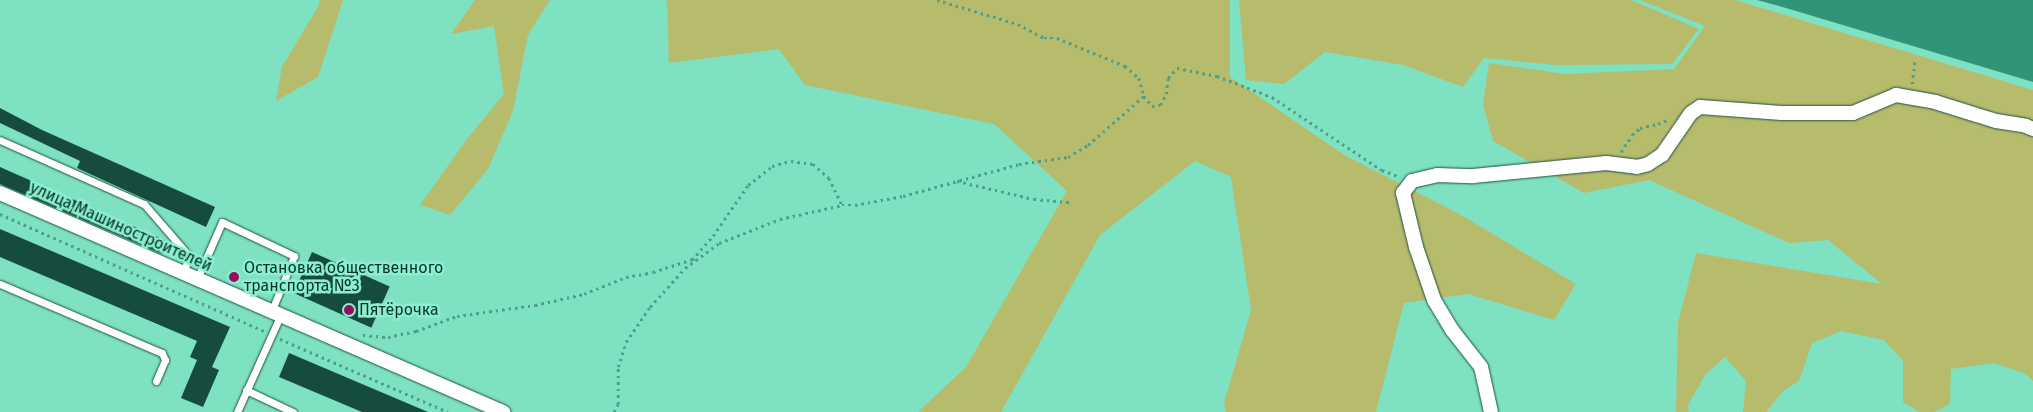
<!DOCTYPE html>
<meta charset="utf-8">
<style>
body{margin:0}
#map{position:relative;width:2033px;height:412px;overflow:hidden;background:#7ee1c2;font-family:"Fira Sans",sans-serif}
div>[style]{position:absolute}
[style*='--x']{left:calc(var(--x)*1px);top:calc(var(--y)*1px);width:calc(var(--w)*1px);rotate:calc(var(--a)*1deg)}
.green>*{inset:0;background:#b7bb6c}
.water>*{inset:0;background:#319479}
.building>*{inset:0;background:#154c3d;transform-origin:0 0}
.path>*{height:2.5px;margin-top:-1.25px;transform-origin:0;background:repeating-linear-gradient(90deg,#509e87 0 2.5px,transparent 0 6.5px)}
.roads{filter:drop-shadow(0 0 1px #1d5343) drop-shadow(0 0 1px #1d5343)}
.lane>*{height:7px;margin:-3.5px;padding:0 3.5px;transform-origin:3.5px;border-radius:3.5px;background:#fff}
.street>*{height:14px;margin:-7px;padding:0 7px;transform-origin:7px;border-radius:7px;background:#fff}
.dots>*{width:14px;height:14px;translate:-50% -50%;box-sizing:border-box;border:2px solid #8beecf;border-radius:50%}
span{translate:-50% -50%;white-space:nowrap;text-align:center;line-height:1.15;-webkit-text-stroke:5px #8beecf;paint-order:stroke}
.street-label{font-size:16px;color:#063328}
.poi-label{font-size:16px;color:#063328}
.left{translate:0 -50%;text-align:left}
</style>
<div id="map">
<div class="green">
<i style="clip-path:polygon(319px 0,343px 0,318px 77px,276px 101px,282px 67px,319px 5px)"></i>
<i style="clip-path:polygon(475px 0,550px 0,528px 35px,513px 111px,488px 169px,450px 215px,420px 205px,467px 139px,504px 94px,494px 26px,451px 34px)"></i>
<i style="clip-path:polygon(664px 0,1230px 0,1230px 77px,1346px 156px,1463px 216px,1576px 284px,1554px 320px,1468px 294px,1404px 303px,1376px 412px,1226px 412px,1224px 403px,1251px 310px,1231px 177px,1195px 161px,1100px 235px,1001px 412px,918px 412px,966px 367px,1067px 191px,994px 124px,805px 85px,779px 49px,669px 63px,667px 1px)"></i>
<i style="clip-path:polygon(1239px 0,1631px 0,1699px 29px,1672px 64px,1556px 65px,1484px 58px,1463px 87px,1403px 65px,1325px 52px,1284px 84px,1246px 80px)"></i>
<i style="clip-path:polygon(1640px 0,1735px 0,2033px 90px,2033px 381px,2026px 374px,1994px 363px,1951px 369px,1950px 404px,1934px 412px,1920px 412px,1903px 402px,1903px 361px,1884px 340px,1841px 331px,1812px 343px,1799px 381px,1783px 391px,1766px 412px,1743px 412px,1746px 381px,1725px 357px,1705px 375px,1687px 407px,1689px 412px,1676px 412px,1678px 323px,1696px 253px,1882px 284px,1828px 240px,1789px 243px,1649px 180px,1584px 193px,1493px 141px,1483px 105px,1489px 63px,1565px 74px,1674px 69px,1705px 26px)"></i>
</div>
<div class="water">
<i style="clip-path:polygon(1757px 0,2033px 0,2033px 82px,1786px 8px)"></i>
</div>
<div class="building">
<i style="clip-path:polygon(0 108px,42px 130px,215px 207px,206px 227px,77px 168px,80px 161px,0 123px)"></i>
<i style="clip-path:polygon(0 167px,167px 241px,162px 254px,0 184px)"></i>
<i style="clip-path:polygon(0 229px,230px 327px,212px 367px,219px 370px,203px 407px,181px 398px,197px 360px,190px 357px,197px 341px,0 257px)"></i>
<i style="left:312px;top:252px;width:85px;height:45px;rotate:24deg"></i>
<i style="clip-path:polygon(289px 353px,428px 412px,362px 412px,279px 377px)"></i>
</div>
<div class="path">
<i style="--x:937;--y:0;--w:84;--a:16.5"></i>
<i style="--x:1018;--y:24;--w:30;--a:28"></i>
<i style="--x:1044;--y:38;--w:13;--a:0"></i>
<i style="--x:1057;--y:38;--w:74;--a:22.4"></i>
<i style="--x:1125;--y:66;--w:18;--a:41"></i>
<i style="--x:1139;--y:78;--w:19;--a:74"></i>
<i style="--x:1144;--y:96;--w:13;--a:51"></i>
<i style="--x:1152;--y:106;--w:8;--a:-7"></i>
<i style="--x:1160;--y:105;--w:13;--a:-61"></i>
<i style="--x:1166;--y:94;--w:16;--a:-83"></i>
<i style="--x:1168;--y:78;--w:13;--a:-48"></i>
<i style="--x:1177;--y:68;--w:41;--a:11.3"></i>
<i style="--x:1217;--y:76;--w:59;--a:20.9"></i>
<i style="--x:1272;--y:97;--w:132;--a:33.6"></i>
<i style="--x:1382;--y:170;--w:19;--a:21"></i>
<i style="--x:1912;--y:84;--w:24;--a:-83"></i>
<i style="--x:1621;--y:152;--w:20;--a:-57"></i>
<i style="--x:1632;--y:135;--w:11;--a:-41"></i>
<i style="--x:1640;--y:128;--w:18;--a:-13"></i>
<i style="--x:1658;--y:124;--w:12;--a:-24"></i>
<i style="--x:957;--y:181;--w:79;--a:13.2"></i>
<i style="--x:1034;--y:199;--w:37;--a:5"></i>
<i style="--x:0;--y:214;--w:289;--a:23.9"></i>
<i style="--x:692;--y:260;--w:32;--a:-49"></i>
<i style="--x:713;--y:236;--w:62;--a:-55.5"></i>
<i style="--x:748;--y:185;--w:31;--a:-38"></i>
<i style="--x:772;--y:166;--w:20;--a:-15"></i>
<i style="--x:791;--y:161;--w:22;--a:8"></i>
<i style="--x:813;--y:164;--w:21;--a:41"></i>
<i style="--x:829;--y:178;--w:30;--a:64"></i>
<i style="--x:363;--y:335;--w:25;--a:5"></i>
<i style="--x:388;--y:337;--w:29;--a:-12"></i>
<i style="--x:416;--y:331;--w:44;--a:-20.1"></i>
<i style="--x:457;--y:316;--w:79;--a:-8"></i>
<i style="--x:535;--y:305;--w:50;--a:-12.7"></i>
<i style="--x:584;--y:294;--w:45;--a:-22"></i>
<i style="--x:626;--y:277;--w:27;--a:-10"></i>
<i style="--x:653;--y:272;--w:42;--a:-18"></i>
<i style="--x:280;--y:339;--w:183;--a:23.5"></i>
<i style="--x:614;--y:412;--w:9;--a:-63"></i>
<i style="--x:618;--y:404;--w:37;--a:-90"></i>
<i style="--x:618;--y:367;--w:26;--a:-72"></i>
<i style="--x:626;--y:342;--w:42;--a:-55.6"></i>
<i style="--x:650;--y:307;--w:52;--a:-48.1"></i>
<i style="--x:685;--y:268;--w:42;--a:-36.3"></i>
<i style="--x:719;--y:243;--w:66;--a:-21.5"></i>
<i style="--x:780;--y:219;--w:64;--a:-12.7"></i>
<i style="--x:842;--y:205;--w:13;--a:0"></i>
<i style="--x:855;--y:205;--w:49;--a:-10.6"></i>
<i style="--x:903;--y:196;--w:120;--a:-15.4"></i>
<i style="--x:1019;--y:164;--w:49;--a:-8.1"></i>
<i style="--x:1068;--y:157;--w:23;--a:-31"></i>
<i style="--x:1088;--y:145;--w:74;--a:-41.2"></i>
</div>
<div class="roads">
<div class="lane">
<i style="--x:0;--y:140;--w:158;--a:24"></i>
<i style="--x:144;--y:204;--w:69;--a:49.1"></i>
<i style="--x:189;--y:256;--w:18;--a:109"></i>
<i style="--x:197;--y:279;--w:62;--a:-66.3"></i>
<i style="--x:222;--y:222;--w:80;--a:25.3"></i>
<i style="--x:294;--y:256;--w:58;--a:112.2"></i>
<i style="--x:0;--y:284;--w:176;--a:23.1"></i>
<i style="--x:162;--y:353;--w:8;--a:67"></i>
<i style="--x:165;--y:360;--w:23;--a:113"></i>
<i style="--x:246;--y:390;--w:52;--a:25.1"></i>
<i style="--x:237;--y:412;--w:107;--a:-65.8"></i>
</div>
<div class="street">
<i style="--x:0;--y:193;--w:549;--a:23.53"></i>
<i style="--x:1491;--y:412;--w:46;--a:-102.5"></i>
<i style="--x:1481;--y:367;--w:47;--a:-128.1"></i>
<i style="--x:1452;--y:330;--w:35;--a:-121"></i>
<i style="--x:1434;--y:300;--w:56;--a:-108.8"></i>
<i style="--x:1416;--y:247;--w:56;--a:-103.5"></i>
<i style="--x:1403;--y:193;--w:15;--a:-53"></i>
<i style="--x:1412;--y:181;--w:26;--a:-13"></i>
<i style="--x:1437;--y:175;--w:36;--a:2"></i>
<i style="--x:1473;--y:176;--w:134;--a:-5.6"></i>
<i style="--x:1606;--y:163;--w:31;--a:7"></i>
<i style="--x:1637;--y:167;--w:11;--a:-15"></i>
<i style="--x:1648;--y:164;--w:17;--a:-33"></i>
<i style="--x:1662;--y:155;--w:51;--a:-55.4"></i>
<i style="--x:1691;--y:113;--w:11;--a:-34"></i>
<i style="--x:1700;--y:107;--w:82;--a:4.2"></i>
<i style="--x:1782;--y:113;--w:71;--a:0"></i>
<i style="--x:1853;--y:113;--w:47;--a:-22.7"></i>
<i style="--x:1896;--y:95;--w:40;--a:10"></i>
<i style="--x:1935;--y:102;--w:64;--a:17.3"></i>
<i style="--x:1996;--y:121;--w:30;--a:9"></i>
<i style="--x:2026;--y:126;--w:8;--a:23"></i>
</div>
</div>
<div class="dots">
<i style="left:234px;top:277px;background:#980c60"></i>
<i style="left:349px;top:310px;background:#980c60"></i>
</div>
<div class="street-label">
<span style="left:121px;top:227px;rotate:24deg">улица Машиностроителей</span>
</div>
<div class="poi-label">
<span class="left" style="left:244px;top:277px">Остановка общественного<br>транспорта №3</span>
<span class="left" style="left:359px;top:310px">Пятёрочка</span>
</div>
</div>
